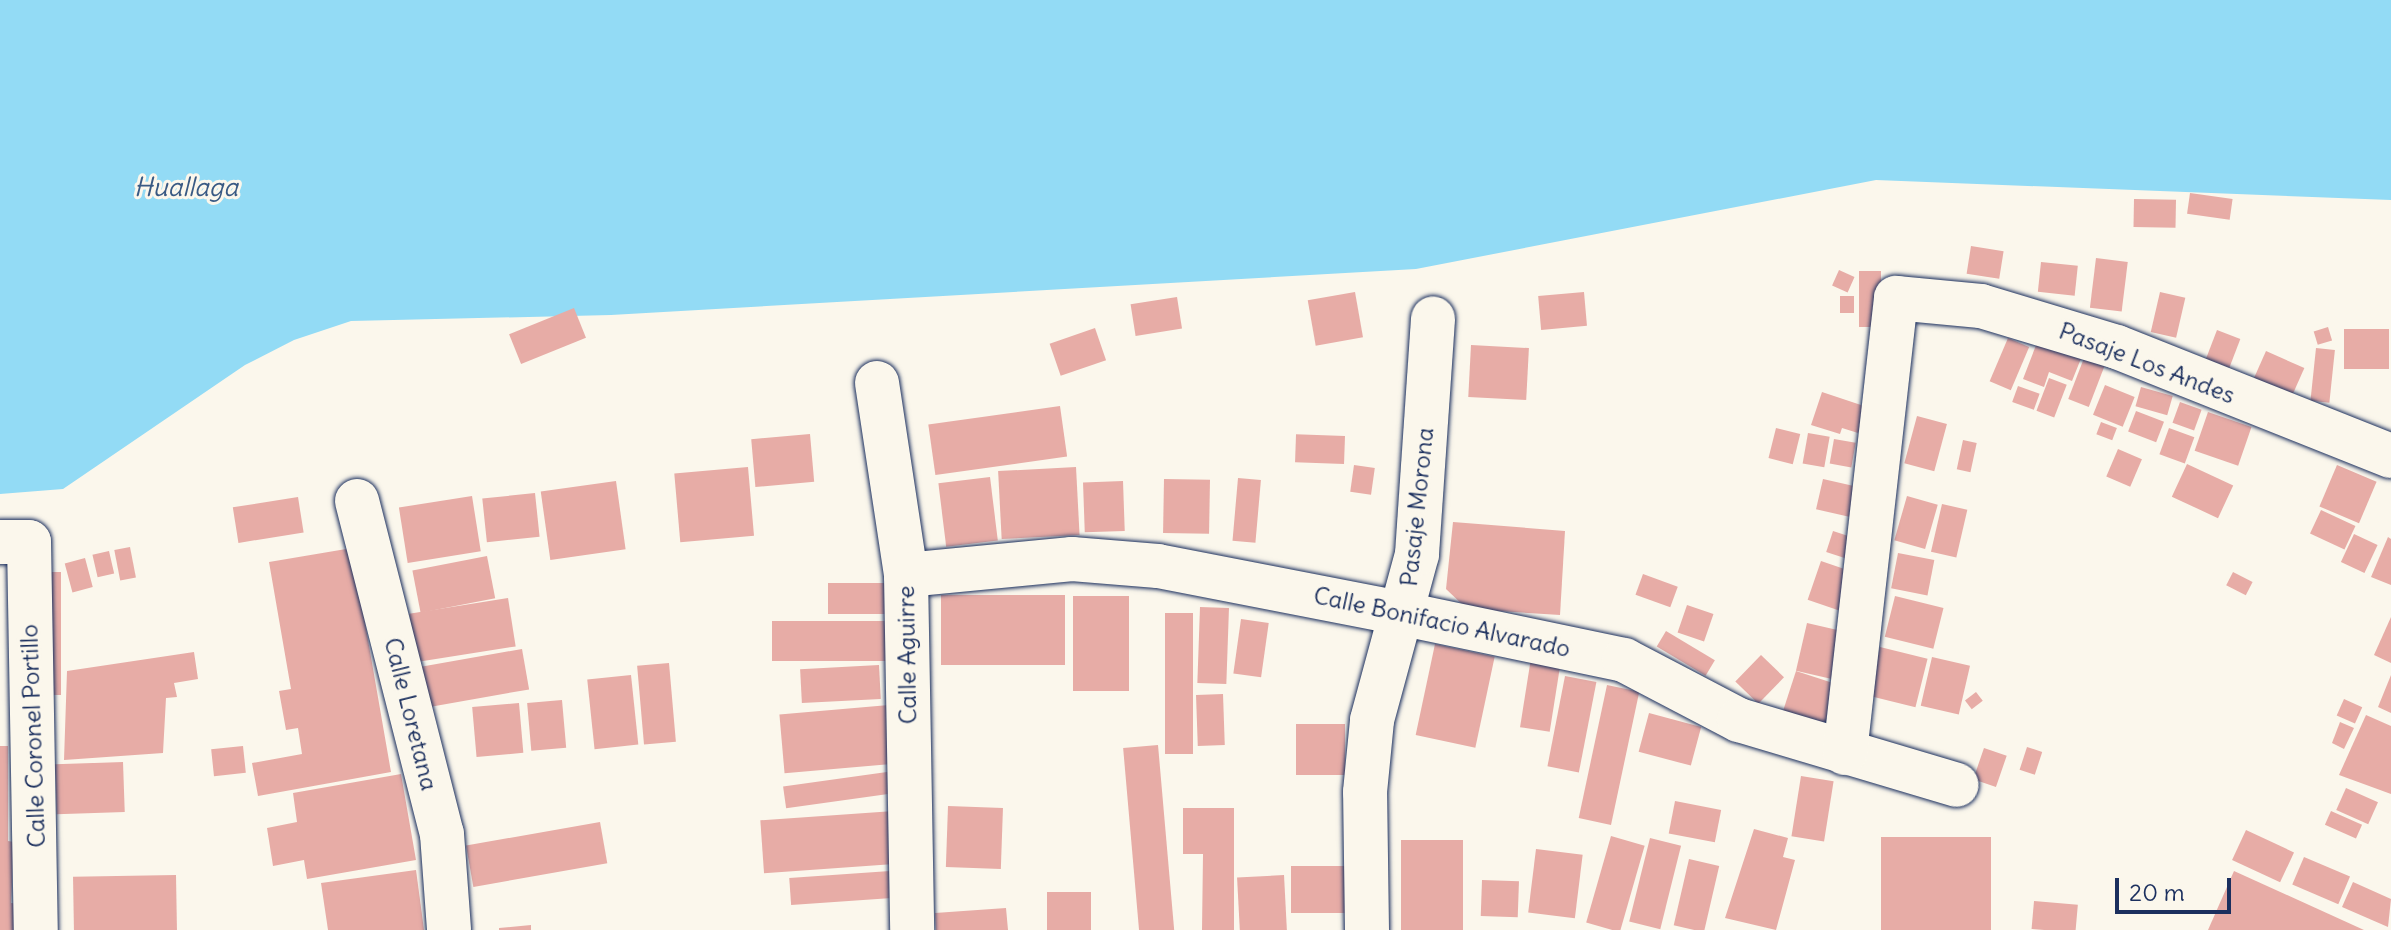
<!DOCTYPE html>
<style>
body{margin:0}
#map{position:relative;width:2391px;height:930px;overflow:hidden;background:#fbf7ec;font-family:Delius,sans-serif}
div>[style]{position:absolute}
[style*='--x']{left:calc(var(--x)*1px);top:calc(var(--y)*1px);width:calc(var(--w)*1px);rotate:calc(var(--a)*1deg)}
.water>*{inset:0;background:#93dbf5}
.building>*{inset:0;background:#e7aca6;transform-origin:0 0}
.roads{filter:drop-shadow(0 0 2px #1b2f5e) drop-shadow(0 0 2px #1b2f5e)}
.minor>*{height:44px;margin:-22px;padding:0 22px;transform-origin:22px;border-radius:22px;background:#fbf7ec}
span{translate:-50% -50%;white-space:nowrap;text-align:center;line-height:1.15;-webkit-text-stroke:6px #fbf7ec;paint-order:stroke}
.street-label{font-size:24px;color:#1b2f5e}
.water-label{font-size:26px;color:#395a84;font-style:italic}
.scale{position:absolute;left:2115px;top:878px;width:116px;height:36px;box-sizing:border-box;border:4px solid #1b2f5e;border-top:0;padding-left:10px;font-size:24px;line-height:28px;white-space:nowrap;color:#1b2f5e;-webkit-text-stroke:6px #fbf7ec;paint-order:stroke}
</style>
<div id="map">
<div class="water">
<i style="clip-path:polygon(0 0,2391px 0,2391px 200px,1876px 180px,1416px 269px,611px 315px,351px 321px,294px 340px,245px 365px,63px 489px,0 494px)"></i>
</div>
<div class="building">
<i style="left:2190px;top:193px;width:43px;height:21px;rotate:8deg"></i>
<i style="left:2134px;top:199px;width:42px;height:28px;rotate:1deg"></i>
<i style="left:1971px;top:246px;width:33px;height:28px;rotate:9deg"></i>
<i style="left:2096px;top:258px;width:32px;height:50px;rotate:7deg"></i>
<i style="left:2041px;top:262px;width:37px;height:30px;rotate:6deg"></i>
<i style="left:1839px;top:270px;width:17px;height:17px;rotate:24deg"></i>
<i style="left:1859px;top:271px;width:22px;height:56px"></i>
<i style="left:1355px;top:292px;width:46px;height:48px;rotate:80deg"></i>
<i style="left:1584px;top:292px;width:34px;height:46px;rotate:85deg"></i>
<i style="left:2160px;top:292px;width:26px;height:41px;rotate:13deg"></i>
<i style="left:1840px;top:296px;width:14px;height:17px"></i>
<i style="left:1177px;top:297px;width:32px;height:47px;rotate:81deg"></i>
<i style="left:574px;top:308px;width:32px;height:70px;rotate:68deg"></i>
<i style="left:2328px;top:327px;width:14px;height:15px;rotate:73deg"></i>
<i style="left:1095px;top:328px;width:34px;height:48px;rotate:71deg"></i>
<i style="left:2389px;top:329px;width:40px;height:45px;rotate:90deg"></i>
<i style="left:2217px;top:330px;width:25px;height:31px;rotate:21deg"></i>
<i style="left:2008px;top:338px;width:23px;height:47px;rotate:23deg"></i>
<i style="clip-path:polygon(2038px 340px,2082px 356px,2072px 381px,2049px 372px,2044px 387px,2023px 379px)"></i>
<i style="left:1471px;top:345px;width:58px;height:52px;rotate:3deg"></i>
<i style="left:2316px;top:348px;width:19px;height:53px;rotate:6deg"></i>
<i style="left:2266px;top:351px;width:42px;height:33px;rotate:24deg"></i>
<i style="left:2084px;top:358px;width:22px;height:44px;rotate:21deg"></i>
<i style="left:2049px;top:378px;width:19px;height:35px;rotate:21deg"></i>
<i style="left:2105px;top:385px;width:32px;height:32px;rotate:22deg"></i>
<i style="left:2018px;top:386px;width:23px;height:17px;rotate:20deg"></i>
<i style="left:2141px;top:387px;width:33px;height:20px;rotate:16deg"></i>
<i style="clip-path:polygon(1822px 392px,1867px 407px,1858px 433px,1842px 428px,1840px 434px,1811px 425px)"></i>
<i style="left:2180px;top:402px;width:23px;height:22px;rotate:20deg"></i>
<i style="left:1060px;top:406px;width:51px;height:133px;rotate:82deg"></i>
<i style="left:2136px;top:411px;width:30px;height:22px;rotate:21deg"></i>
<i style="left:2208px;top:412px;width:46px;height:41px;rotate:19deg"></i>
<i style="left:1917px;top:416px;width:31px;height:49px;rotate:15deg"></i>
<i style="left:2101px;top:422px;width:17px;height:13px;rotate:21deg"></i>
<i style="left:1776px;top:428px;width:25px;height:31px;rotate:14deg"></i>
<i style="left:2169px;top:428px;width:27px;height:28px;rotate:20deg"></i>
<i style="left:1808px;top:433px;width:22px;height:31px;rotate:10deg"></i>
<i style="left:810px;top:434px;width:48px;height:59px;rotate:85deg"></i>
<i style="left:1345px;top:436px;width:28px;height:49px;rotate:92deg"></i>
<i style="left:1834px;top:439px;width:22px;height:25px;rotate:10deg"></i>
<i style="left:1963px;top:440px;width:14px;height:30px;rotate:12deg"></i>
<i style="left:2118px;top:449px;width:26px;height:30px;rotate:23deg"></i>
<i style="left:2187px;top:464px;width:51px;height:36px;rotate:25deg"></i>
<i style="left:1354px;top:465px;width:21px;height:27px;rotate:8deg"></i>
<i style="left:2337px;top:465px;width:43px;height:45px;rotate:23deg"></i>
<i style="left:748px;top:467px;width:69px;height:74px;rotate:85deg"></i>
<i style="left:1076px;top:467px;width:68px;height:78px;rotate:87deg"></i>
<i style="left:990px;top:477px;width:64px;height:52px;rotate:83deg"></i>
<i style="left:1238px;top:478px;width:23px;height:63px;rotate:5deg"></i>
<i style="left:1164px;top:479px;width:46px;height:54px;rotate:1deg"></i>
<i style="left:1823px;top:479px;width:35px;height:31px;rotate:13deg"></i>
<i style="left:616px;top:481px;width:69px;height:76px;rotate:82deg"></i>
<i style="left:1123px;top:481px;width:50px;height:40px;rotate:88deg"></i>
<i style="left:535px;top:493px;width:44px;height:53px;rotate:84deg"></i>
<i style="left:472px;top:496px;width:56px;height:74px;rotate:81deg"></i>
<i style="left:1907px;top:496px;width:32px;height:46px;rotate:16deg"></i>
<i style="left:298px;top:497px;width:36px;height:66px;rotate:81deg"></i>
<i style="left:1942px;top:504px;width:26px;height:49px;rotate:13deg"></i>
<i style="left:2321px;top:510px;width:38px;height:26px;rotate:25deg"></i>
<i style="clip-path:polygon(1453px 522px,1565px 531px,1560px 615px,1467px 609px,1446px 589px)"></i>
<i style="left:1833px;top:531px;width:29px;height:22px;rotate:18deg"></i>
<i style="left:2354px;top:534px;width:26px;height:31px;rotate:25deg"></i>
<i style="clip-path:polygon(2388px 537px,2391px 539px,2391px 585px,2371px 577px)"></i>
<i style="left:130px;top:547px;width:31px;height:16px;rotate:79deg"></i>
<i style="clip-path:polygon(352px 548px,391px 772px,258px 796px,252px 763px,302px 754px,298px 728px,286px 730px,279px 691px,291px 689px,269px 562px)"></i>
<i style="left:109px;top:551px;width:23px;height:17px;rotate:77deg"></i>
<i style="left:1898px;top:553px;width:37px;height:36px;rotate:11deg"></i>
<i style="left:487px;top:556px;width:43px;height:76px;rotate:79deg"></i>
<i style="left:85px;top:558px;width:30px;height:21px;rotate:75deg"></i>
<i style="left:1821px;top:561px;width:34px;height:41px;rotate:19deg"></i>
<i style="left:42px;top:572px;width:19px;height:123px"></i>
<i style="left:2233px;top:572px;width:22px;height:15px;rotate:27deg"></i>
<i style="left:1643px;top:574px;width:37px;height:22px;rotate:20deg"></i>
<i style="left:828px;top:583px;width:60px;height:31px"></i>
<i style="left:1065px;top:595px;width:70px;height:124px;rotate:90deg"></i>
<i style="left:1073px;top:596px;width:56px;height:95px"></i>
<i style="left:1895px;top:596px;width:50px;height:42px;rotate:14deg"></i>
<i style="left:508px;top:598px;width:49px;height:100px;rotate:81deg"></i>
<i style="left:1687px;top:605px;width:28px;height:29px;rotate:19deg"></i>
<i style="left:1200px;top:607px;width:29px;height:76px;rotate:2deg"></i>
<i style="left:1165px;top:613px;width:28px;height:141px"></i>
<i style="clip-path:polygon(2391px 617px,2391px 663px,2374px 655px)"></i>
<i style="left:1241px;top:619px;width:28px;height:55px;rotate:8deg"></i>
<i style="left:772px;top:621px;width:121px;height:40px"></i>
<i style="left:1807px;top:623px;width:39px;height:49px;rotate:13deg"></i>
<i style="left:1666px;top:631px;width:57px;height:18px;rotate:31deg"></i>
<i style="left:1435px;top:644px;width:61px;height:93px;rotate:12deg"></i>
<i style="left:1880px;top:647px;width:49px;height:50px;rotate:14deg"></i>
<i style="left:522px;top:649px;width:41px;height:104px;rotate:80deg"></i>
<i style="clip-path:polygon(194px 652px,198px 679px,174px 683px,177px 697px,166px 698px,163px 753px,64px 760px,67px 671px)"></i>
<i style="left:1761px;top:655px;width:32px;height:37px;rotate:44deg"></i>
<i style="left:1932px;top:657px;width:39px;height:50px;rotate:13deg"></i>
<i style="left:1531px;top:658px;width:30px;height:70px;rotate:9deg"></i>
<i style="left:669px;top:663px;width:79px;height:32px;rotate:85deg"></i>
<i style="left:879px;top:665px;width:34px;height:79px;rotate:87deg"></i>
<i style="left:1796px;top:671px;width:51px;height:52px;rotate:18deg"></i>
<i style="left:631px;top:675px;width:70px;height:44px;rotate:84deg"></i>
<i style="clip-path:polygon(2391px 675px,2391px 713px,2378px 707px)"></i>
<i style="left:1565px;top:676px;width:32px;height:92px;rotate:11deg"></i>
<i style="left:1607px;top:685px;width:33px;height:136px;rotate:12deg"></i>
<i style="left:1976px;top:692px;width:11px;height:14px;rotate:52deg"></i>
<i style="left:1223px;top:694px;width:51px;height:27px;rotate:88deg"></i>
<i style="left:2344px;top:699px;width:20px;height:18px;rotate:24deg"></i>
<i style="left:562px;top:700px;width:48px;height:35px;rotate:85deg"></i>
<i style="left:519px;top:703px;width:50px;height:47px;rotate:85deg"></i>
<i style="left:889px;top:705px;width:59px;height:110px;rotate:85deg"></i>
<i style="left:1649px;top:713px;width:54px;height:40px;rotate:15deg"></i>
<i style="clip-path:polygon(2366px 715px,2391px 726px,2391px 794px,2339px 775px)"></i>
<i style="clip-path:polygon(2340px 722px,2354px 728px,2344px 749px,2332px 743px)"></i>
<i style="left:1296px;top:724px;width:49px;height:51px"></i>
<i style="left:1158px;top:745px;width:186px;height:35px;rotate:85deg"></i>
<i style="clip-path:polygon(0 746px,8px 746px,8px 841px,14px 842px,11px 903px,23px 904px,21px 930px,0 930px)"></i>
<i style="left:243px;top:746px;width:27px;height:32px;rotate:84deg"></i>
<i style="left:2027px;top:747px;width:16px;height:24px;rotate:18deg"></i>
<i style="left:1984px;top:748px;width:24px;height:33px;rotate:19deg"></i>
<i style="left:123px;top:762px;width:50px;height:68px;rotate:88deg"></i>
<i style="left:894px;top:771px;width:22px;height:112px;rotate:82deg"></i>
<i style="clip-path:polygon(401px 774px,416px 860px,307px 879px,304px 860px,273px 866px,267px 828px,297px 822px,293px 793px)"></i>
<i style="left:1801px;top:776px;width:33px;height:61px;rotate:9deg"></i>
<i style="left:2346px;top:788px;width:35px;height:24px;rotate:24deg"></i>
<i style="left:1675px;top:801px;width:47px;height:33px;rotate:11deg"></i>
<i style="left:948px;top:806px;width:55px;height:61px;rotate:2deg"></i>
<i style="clip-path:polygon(1183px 808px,1234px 808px,1234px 930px,1202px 930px,1203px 854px,1183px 854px)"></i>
<i style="left:894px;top:811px;width:53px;height:134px;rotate:86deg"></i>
<i style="left:2331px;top:811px;width:34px;height:15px;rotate:24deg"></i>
<i style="left:600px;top:822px;width:42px;height:136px;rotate:80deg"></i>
<i style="clip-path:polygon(1754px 829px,1788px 838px,1783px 857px,1795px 860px,1776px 930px,1725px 918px)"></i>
<i style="left:2246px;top:830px;width:53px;height:33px;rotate:25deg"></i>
<i style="left:1611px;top:836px;width:35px;height:90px;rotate:16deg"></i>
<i style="left:1881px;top:837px;width:110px;height:93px"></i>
<i style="left:1650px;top:838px;width:32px;height:86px;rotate:14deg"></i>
<i style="left:1463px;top:840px;width:90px;height:62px;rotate:90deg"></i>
<i style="left:1536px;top:849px;width:47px;height:64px;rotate:7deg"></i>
<i style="left:2304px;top:857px;width:50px;height:30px;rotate:23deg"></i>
<i style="left:1689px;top:859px;width:31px;height:68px;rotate:13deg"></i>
<i style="left:1348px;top:866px;width:47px;height:57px;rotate:90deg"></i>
<i style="clip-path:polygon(416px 870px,424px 930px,328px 930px,321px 883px)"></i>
<i style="left:890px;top:871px;width:27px;height:101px;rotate:86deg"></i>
<i style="clip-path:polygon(2234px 871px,2364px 930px,2208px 930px)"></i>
<i style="left:176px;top:875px;width:55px;height:103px;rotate:89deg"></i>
<i style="left:1284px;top:875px;width:55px;height:47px;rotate:87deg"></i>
<i style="left:1482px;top:880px;width:37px;height:36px;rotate:2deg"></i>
<i style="clip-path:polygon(2353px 882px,2391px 899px,2388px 927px,2342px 907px)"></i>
<i style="left:1091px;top:892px;width:38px;height:44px;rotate:90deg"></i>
<i style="left:2034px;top:901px;width:44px;height:28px;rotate:5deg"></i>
<i style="clip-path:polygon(1006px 908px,1008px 930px,936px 930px,935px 913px)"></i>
<i style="clip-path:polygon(531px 925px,531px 930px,499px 930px,499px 928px)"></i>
</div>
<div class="roads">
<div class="minor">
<i style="--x:877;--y:383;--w:194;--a:81.4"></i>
<i style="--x:906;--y:575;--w:355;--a:89"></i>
<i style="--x:357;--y:501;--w:344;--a:75.7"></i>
<i style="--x:442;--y:834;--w:96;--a:85.8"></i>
<i style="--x:0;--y:542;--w:29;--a:0"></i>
<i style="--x:29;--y:542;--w:388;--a:89"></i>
<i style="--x:906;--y:575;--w:167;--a:-5.5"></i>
<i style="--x:1072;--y:559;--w:86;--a:4.7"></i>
<i style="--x:1158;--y:566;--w:251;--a:11"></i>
<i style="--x:1404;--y:614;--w:225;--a:11.8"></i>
<i style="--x:1624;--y:660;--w:130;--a:27.6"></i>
<i style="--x:1739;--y:720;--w:227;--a:16.6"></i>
<i style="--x:1845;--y:753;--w:458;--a:-83.6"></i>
<i style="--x:1896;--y:298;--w:85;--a:5.4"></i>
<i style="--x:1981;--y:306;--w:142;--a:16.8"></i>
<i style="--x:2117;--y:347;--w:295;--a:21.7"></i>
<i style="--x:1367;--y:930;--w:138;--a:-90.8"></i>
<i style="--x:1365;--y:792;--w:72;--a:-84.4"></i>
<i style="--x:1372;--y:720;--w:172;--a:-74.8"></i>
<i style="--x:1417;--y:554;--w:236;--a:-86.1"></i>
</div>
</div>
<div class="street-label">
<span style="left:2147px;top:363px;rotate:21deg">Pasaje Los Andes</span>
<span style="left:1417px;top:507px;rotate:-84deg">Pasaje Morona</span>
<span style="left:1442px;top:622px;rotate:12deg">Calle Bonifacio Alvarado</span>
<span style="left:907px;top:655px;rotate:-91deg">Calle Aguirre</span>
<span style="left:411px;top:714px;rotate:76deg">Calle Loretana</span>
<span style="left:33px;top:736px;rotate:-92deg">Calle Coronel Portillo</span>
</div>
<div class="water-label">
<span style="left:186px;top:187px">Huallaga</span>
</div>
<div class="scale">20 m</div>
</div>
